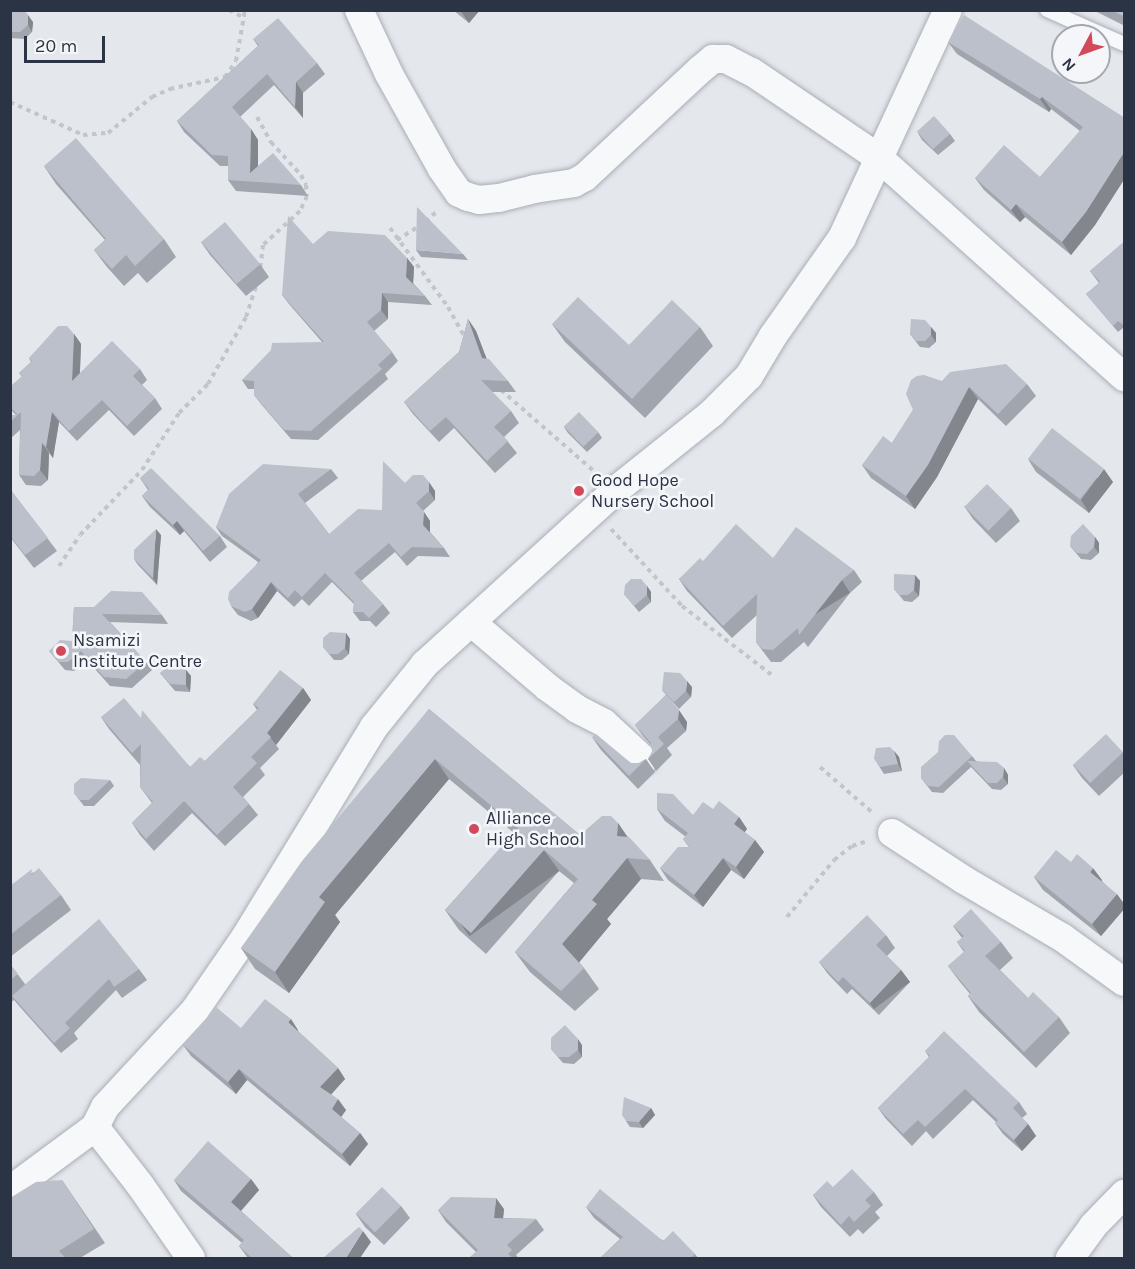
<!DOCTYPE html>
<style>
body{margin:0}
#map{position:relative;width:1135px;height:1269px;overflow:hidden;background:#e4e7ec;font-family:Karla,sans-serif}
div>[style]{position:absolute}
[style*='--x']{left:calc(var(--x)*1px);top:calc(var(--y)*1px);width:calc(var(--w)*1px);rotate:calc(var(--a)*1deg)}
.path>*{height:4px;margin-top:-2px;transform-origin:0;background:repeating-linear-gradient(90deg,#c2c5cb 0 4.5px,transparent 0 9px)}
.roads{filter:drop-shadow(0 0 2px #a9aeb7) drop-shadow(0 0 2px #a9aeb7)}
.service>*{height:14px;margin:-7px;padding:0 7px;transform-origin:7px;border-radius:7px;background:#f7f8fa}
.minor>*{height:28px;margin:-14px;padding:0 14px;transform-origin:14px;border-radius:14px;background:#f7f8fa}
.wall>*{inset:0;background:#a1a5ae}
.shaded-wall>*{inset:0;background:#83868d;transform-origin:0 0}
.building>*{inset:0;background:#bbc0ca;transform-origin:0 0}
.dots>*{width:16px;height:16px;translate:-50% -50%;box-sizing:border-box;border:3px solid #f4f6f9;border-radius:50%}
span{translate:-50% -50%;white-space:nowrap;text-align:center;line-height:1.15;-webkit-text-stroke:5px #f4f6f9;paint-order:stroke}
.poi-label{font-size:18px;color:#2b3445}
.left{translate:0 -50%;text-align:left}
.frame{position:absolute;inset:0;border:12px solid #2b3445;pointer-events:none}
.north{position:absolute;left:1051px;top:24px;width:60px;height:60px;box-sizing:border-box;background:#f4f6f9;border:2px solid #a4a8b1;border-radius:50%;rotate:229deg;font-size:16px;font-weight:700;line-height:24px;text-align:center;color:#2b3445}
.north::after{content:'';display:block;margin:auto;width:21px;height:27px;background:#d1495b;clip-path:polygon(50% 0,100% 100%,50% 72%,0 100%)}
.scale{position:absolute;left:24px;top:36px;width:81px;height:27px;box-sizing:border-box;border:3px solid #2b3445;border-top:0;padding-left:8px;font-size:18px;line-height:21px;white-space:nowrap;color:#2b3445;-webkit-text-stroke:4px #f4f6f9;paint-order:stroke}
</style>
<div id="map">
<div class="path">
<i style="--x:229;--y:10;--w:16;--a:27"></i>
<i style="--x:10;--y:102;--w:80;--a:24.3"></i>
<i style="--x:83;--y:135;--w:25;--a:-5"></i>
<i style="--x:108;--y:133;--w:57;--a:-39.3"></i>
<i style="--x:152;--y:97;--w:20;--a:-24"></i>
<i style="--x:170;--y:89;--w:56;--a:-12.3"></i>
<i style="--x:225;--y:77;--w:19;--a:-55"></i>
<i style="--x:236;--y:61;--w:52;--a:-80"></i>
<i style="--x:257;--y:117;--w:29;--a:61"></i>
<i style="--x:271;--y:142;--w:45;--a:47.7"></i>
<i style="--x:301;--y:175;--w:11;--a:63"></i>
<i style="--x:306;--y:185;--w:11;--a:85"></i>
<i style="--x:307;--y:196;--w:17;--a:115"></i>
<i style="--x:300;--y:211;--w:50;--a:137.4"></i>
<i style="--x:263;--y:245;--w:23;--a:97"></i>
<i style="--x:425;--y:221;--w:16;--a:-38"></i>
<i style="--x:390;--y:228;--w:98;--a:53.7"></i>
<i style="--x:448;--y:307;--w:35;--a:61"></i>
<i style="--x:397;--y:240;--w:26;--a:-32"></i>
<i style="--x:501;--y:390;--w:125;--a:41.1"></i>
<i style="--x:611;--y:529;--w:105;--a:47.3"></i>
<i style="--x:682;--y:606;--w:113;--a:37.5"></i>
<i style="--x:59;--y:566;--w:37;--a:-56"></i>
<i style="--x:80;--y:535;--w:90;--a:-46.4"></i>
<i style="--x:142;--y:470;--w:68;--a:-57"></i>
<i style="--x:179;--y:413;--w:41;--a:-45"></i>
<i style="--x:208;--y:384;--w:77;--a:-60.4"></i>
<i style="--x:246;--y:317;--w:35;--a:-72"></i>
<i style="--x:820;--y:767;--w:72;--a:41"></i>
<i style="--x:787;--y:917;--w:74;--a:-50.5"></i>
<i style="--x:834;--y:860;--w:23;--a:-38"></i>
<i style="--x:852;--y:846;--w:16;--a:-18"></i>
</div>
<div class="roads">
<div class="service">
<i style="--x:1047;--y:10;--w:84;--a:23.8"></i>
</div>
<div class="minor">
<i style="--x:359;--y:10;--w:71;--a:64.9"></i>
<i style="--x:389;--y:74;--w:109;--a:60.8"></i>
<i style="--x:442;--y:169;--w:29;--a:55"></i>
<i style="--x:459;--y:193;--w:10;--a:24"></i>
<i style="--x:468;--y:197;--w:11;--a:15"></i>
<i style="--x:479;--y:200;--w:20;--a:-6"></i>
<i style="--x:499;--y:198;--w:36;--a:-14"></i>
<i style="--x:534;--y:189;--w:40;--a:-8.5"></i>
<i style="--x:574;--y:183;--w:13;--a:-29"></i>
<i style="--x:585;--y:177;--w:158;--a:-43"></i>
<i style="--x:701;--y:69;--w:16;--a:-40"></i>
<i style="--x:713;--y:59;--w:13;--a:0"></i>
<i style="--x:726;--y:59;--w:29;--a:27"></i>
<i style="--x:752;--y:72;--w:153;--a:34.1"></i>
<i style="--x:879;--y:158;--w:329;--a:41.8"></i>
<i style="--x:471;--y:622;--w:100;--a:40.5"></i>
<i style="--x:547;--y:687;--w:37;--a:36"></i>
<i style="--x:577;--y:709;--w:30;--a:27"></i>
<i style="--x:604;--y:723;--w:54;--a:42.8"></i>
<i style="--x:892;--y:833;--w:86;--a:33.1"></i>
<i style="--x:964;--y:880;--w:115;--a:30.4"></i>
<i style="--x:1063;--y:938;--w:75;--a:35.8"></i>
<i style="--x:95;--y:1127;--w:73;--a:52.2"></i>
<i style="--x:140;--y:1185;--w:89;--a:55.1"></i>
<i style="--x:10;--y:1190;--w:106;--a:-36.5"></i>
<i style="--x:95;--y:1127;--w:22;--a:-63"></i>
<i style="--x:105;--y:1107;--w:132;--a:-47.1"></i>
<i style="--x:195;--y:1010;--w:90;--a:-55.4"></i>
<i style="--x:246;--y:936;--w:245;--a:-58.5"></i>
<i style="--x:374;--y:727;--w:81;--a:-51"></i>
<i style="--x:425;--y:664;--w:258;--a:-42.3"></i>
<i style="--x:616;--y:490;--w:123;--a:-38.7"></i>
<i style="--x:712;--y:413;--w:52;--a:-45"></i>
<i style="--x:749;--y:376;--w:47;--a:-59"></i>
<i style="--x:773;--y:336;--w:120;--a:-54.9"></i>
<i style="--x:842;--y:238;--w:251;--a:-65.1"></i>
<i style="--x:1070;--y:1258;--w:39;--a:-54"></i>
<i style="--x:1093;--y:1226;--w:45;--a:-45.9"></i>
</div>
</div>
<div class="wall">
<i style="clip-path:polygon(10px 10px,33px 22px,32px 32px,25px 39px,10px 38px)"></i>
<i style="clip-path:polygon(453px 10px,480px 10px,469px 23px)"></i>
<i style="clip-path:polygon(1093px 10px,1125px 10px,1125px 26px)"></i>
<i style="clip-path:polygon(253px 39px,317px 63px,325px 74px,303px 93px,303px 118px,274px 85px,240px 117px,251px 129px,258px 140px,258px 166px,301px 185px,308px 196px,236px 191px,228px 180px,228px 166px,220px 166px,184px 132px,177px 121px,258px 46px)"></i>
<i style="clip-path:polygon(948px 42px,1125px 118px,1125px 178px,1095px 225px,1071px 255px,1025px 217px,1020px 222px,984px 190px,975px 178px,1040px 177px,1080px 131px,1051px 109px,1049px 112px,957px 54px)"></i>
<i style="clip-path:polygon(918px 133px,950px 134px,955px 141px,938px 155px,922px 140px)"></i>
<i style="clip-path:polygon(44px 166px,164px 239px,176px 257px,147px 283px,138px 273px,124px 286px,107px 267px,94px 250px,105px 240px,56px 184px)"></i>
<i style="clip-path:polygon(1125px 241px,1125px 329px,1123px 328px,1118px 332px,1086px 294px,1099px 283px,1090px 271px)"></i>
<i style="clip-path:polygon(201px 242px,260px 264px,269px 277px,246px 296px,210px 255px)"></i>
<i style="clip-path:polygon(313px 244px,407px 258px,414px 267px,413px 283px,425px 296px,432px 305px,388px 302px,388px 319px,374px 331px,392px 352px,398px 361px,385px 374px,388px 379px,318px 440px,291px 439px,261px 404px,254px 395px,254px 389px,248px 389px,242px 380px,322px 342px,289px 304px,282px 295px)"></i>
<i style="clip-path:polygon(416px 250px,463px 254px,468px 260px,421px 257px)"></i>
<i style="clip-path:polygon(468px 319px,476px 331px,486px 358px,508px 381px,516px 392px,492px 392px,511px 411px,519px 423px,504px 437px,517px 453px,495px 473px,454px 428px,439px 442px,413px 414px,404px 402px,459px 352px)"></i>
<i style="clip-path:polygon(552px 324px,629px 345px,700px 327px,713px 346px,645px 418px,565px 342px)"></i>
<i style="clip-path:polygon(931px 327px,936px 333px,936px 342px,929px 348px,920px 347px,910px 334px)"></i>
<i style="clip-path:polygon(74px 334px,81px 344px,80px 373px,140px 369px,147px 380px,142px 385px,155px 398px,162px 409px,134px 436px,109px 410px,77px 441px,59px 422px,53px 458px,49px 453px,48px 480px,41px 486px,26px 485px,19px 475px,20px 430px,10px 439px,10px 415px,16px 415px,10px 409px,10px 387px,22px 377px,19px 373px,31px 362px,29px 358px)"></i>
<i style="clip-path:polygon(942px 381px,1027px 384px,1036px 396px,1006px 426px,978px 399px,937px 477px,915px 509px,871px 478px,862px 465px,892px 443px,913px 410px)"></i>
<i style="clip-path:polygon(564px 427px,598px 432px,602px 438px,587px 452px,568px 433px)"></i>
<i style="clip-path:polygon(1028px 459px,1113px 482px,1089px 513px,1036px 472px)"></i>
<i style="clip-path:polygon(331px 469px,338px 478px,305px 503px,329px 534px,382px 510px,405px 483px,435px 491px,435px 500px,423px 511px,430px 521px,430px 532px,444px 548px,450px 557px,418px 556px,407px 566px,395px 552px,361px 581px,383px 604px,390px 613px,376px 627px,370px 621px,360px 621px,353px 612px,354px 604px,332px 582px,309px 606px,302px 599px,294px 607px,277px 591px,258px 618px,251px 621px,238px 615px,231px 606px,258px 562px,222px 536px,216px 527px)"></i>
<i style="clip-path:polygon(140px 478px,220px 536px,227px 547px,210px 562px,184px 531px,180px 535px,150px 507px,142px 496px,148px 490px)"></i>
<i style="clip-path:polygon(10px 489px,57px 551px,34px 568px,10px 537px)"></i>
<i style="clip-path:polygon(964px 506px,1011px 508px,1020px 521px,996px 543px,973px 519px)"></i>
<i style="clip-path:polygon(161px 535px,157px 585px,138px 565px,134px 559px)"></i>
<i style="clip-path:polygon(1095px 537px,1099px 543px,1099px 553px,1091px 560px,1081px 559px,1070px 546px)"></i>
<i style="clip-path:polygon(773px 558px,854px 570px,862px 582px,850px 593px,808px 647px,804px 642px,781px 662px,771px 662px,756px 642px,757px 615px,732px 638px,687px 591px,679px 579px,703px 561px)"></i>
<i style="clip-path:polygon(915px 575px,920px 581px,919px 596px,912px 602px,904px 601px,894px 589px)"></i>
<i style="clip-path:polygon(647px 586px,651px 592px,651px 602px,639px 612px,624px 594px)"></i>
<i style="clip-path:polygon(74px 607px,162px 615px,168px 624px,110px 622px,146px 662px,152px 670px,132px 688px,110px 686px,87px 660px,74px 671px,65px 670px,49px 651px,72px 641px)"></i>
<i style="clip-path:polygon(346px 633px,350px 639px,349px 654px,342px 660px,334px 660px,323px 647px)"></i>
<i style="clip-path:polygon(186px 670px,191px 676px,190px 692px,175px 691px,160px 673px)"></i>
<i style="clip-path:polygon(692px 687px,691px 697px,679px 709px,667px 696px,662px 690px)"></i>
<i style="clip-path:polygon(303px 688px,311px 700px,276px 745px,279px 749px,260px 768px,265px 775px,243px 797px,249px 804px,258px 815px,225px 846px,192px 813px,154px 851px,140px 835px,132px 823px,152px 803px,140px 787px,140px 765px,109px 729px,101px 717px,141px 718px,190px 767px,205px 761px,257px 710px,253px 704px)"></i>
<i style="clip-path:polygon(666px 695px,687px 722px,686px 731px,667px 748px,672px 755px,656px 771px,648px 759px,652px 752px,652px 746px,643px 736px,635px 725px)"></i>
<i style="clip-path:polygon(429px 709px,580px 835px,618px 823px,627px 836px,650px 860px,664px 881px,641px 879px,607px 919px,611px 924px,579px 962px,584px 968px,599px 989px,575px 1011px,530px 972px,515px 952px,574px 883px,559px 871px,486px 954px,459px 930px,445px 910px,514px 833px,449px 779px,335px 915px,340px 922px,289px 993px,255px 969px,241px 948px)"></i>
<i style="clip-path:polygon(592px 737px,631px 763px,639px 763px,646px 759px,655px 772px,638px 789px,601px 750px)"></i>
<i style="clip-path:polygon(894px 751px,899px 757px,902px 771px,884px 774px,874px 758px)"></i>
<i style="clip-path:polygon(1123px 752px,1125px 755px,1125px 772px,1099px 796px,1082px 778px,1073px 765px)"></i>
<i style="clip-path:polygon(972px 756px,976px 761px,1004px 768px,1008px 775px,1008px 784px,1001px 790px,992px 789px,971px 767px,943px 793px,932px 792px,921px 778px)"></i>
<i style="clip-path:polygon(110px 780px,114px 786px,94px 806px,84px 806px,74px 793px)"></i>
<i style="clip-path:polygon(657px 809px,693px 815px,713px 809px,739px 817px,747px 829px,744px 832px,755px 840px,764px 852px,744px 879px,731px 870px,703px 907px,668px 880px,660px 868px,689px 847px,683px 839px,686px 837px,665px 821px)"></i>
<i style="clip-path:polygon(1071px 862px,1102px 880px,1102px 881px,1125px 905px,1125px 908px,1101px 936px,1043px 890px,1034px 877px)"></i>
<i style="clip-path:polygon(34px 872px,61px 895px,71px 910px,10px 957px,10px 886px)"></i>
<i style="clip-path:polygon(953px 926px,1001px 942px,1013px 958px,1000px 970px,1028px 998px,1059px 1017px,1070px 1033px,1036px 1068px,979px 1012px,968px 996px,970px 994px,960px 982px,948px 966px,964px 952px,957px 942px,962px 938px)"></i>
<i style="clip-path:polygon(886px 935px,895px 948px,887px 956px,901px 970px,910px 982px,879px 1015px,852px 989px,847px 994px,828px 974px,819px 962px)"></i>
<i style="clip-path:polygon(10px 964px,25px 984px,139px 969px,147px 980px,122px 998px,116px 990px,74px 1033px,78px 1039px,61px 1053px,20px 1007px,14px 1000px,10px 1003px)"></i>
<i style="clip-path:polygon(241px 1028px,298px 1030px,298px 1031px,338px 1068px,345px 1079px,331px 1094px,346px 1110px,341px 1117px,360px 1133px,368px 1144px,350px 1166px,247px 1080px,236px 1094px,191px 1056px,183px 1045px)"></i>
<i style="clip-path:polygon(582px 1045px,582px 1057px,574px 1064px,563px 1063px,551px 1049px)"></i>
<i style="clip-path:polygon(925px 1051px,1019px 1102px,1027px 1114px,1022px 1118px,1028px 1124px,1036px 1136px,1022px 1151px,1003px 1134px,995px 1123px,996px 1122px,973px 1100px,933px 1139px,926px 1131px,912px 1146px,886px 1119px,878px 1108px,929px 1057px)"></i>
<i style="clip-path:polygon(651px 1108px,655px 1115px,643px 1128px,630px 1127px,626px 1121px)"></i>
<i style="clip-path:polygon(251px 1179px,259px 1190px,241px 1211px,293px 1258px,248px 1258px,239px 1246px,242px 1243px,181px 1191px,174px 1180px)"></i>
<i style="clip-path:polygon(62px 1180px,105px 1243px,80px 1258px,10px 1258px)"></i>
<i style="clip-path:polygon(833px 1187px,874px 1192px,883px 1205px,875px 1212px,880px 1218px,863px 1234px,858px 1229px,850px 1237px,821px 1207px,813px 1195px)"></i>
<i style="clip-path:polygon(401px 1206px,410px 1218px,384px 1245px,365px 1227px,356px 1214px)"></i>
<i style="clip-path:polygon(586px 1207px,695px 1254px,698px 1258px,600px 1258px,620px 1239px,594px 1218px)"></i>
<i style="clip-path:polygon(504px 1209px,503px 1218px,536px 1219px,544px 1230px,516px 1255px,518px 1258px,469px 1258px,476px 1252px,446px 1222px,438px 1210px)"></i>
</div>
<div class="shaded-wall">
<i style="clip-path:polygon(460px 10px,480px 10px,469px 23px)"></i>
<i style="clip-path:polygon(28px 15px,33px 22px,32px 32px,28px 25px)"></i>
<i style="clip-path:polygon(296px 82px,303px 93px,303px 118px,295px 107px)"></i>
<i style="clip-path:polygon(1042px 97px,1051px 109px,1049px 112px,1040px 99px)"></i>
<i style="clip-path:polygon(251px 129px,258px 140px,258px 182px,250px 173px)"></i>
<i style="clip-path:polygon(1125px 151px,1125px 178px,1095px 225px,1071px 255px,1062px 242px)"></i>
<i style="clip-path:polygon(1016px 204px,1025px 217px,1020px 222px,1011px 210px)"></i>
<i style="clip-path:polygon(407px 258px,414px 267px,413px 286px,406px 277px)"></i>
<i style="clip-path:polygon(382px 293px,388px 302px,388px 319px,381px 310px)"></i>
<i style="clip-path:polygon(468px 319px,476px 331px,491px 370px,482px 358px)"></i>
<i style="clip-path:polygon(931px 327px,936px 333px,936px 342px,931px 335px)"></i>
<i style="clip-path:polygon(74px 334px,81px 344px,79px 391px,72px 381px)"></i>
<i style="clip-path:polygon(969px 387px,978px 399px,937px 477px,915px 509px,906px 496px)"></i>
<i style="clip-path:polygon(52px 412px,59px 422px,53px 458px,46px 447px)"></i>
<i style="clip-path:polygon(42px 443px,49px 453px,48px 480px,40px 470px)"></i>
<i style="clip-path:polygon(1104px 469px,1113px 482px,1089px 513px,1081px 500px)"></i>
<i style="clip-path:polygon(429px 482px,435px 491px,435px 500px,429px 491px)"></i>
<i style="clip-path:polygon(424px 512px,430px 521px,430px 533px,423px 525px)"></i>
<i style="clip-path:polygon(177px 521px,184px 531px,180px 535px,173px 525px)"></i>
<i style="clip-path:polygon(156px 529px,161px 535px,157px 585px,153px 578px)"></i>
<i style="clip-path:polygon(1095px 537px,1099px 543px,1099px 553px,1094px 547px)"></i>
<i style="clip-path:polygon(915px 575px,920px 581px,919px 596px,914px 590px)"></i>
<i style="left:842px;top:580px;width:15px;height:70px;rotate:58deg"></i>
<i style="clip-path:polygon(271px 582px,277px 591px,258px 618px,252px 609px)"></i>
<i style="clip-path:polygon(647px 586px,651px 592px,651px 602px,647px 595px)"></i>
<i style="clip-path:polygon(346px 633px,350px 639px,349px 654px,345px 648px)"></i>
<i style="clip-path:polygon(186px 670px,191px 676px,190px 692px,186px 685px)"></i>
<i style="clip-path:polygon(687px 681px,692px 687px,691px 697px,686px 691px)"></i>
<i style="clip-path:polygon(303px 688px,311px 700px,276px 745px,267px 733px)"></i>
<i style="clip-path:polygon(679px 710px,687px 722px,686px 731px,678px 719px)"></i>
<i style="clip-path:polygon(894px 751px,899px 757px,902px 771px,898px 764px)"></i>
<i style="clip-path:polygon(435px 759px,449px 779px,335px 915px,340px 922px,289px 993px,275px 972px,319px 897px)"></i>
<i style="clip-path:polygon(1004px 768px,1008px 775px,1008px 784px,1003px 777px)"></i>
<i style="clip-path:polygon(739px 817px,747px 829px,742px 836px,734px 824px)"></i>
<i style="clip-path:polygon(618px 823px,632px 844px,617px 836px)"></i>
<i style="clip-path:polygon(755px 840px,764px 852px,744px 879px,736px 867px)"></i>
<i style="left:544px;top:850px;width:26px;height:111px;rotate:54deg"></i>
<i style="clip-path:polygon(627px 858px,641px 879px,607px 919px,611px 924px,577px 965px,562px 944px,592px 900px)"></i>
<i style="clip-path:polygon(723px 858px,731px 870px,703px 907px,694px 895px)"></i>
<i style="clip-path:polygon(1093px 868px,1102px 880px,1099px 884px,1090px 872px)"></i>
<i style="clip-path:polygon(1117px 894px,1125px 905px,1125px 908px,1101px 936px,1092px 924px)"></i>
<i style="left:901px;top:970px;width:15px;height:45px;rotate:53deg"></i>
<i style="clip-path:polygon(291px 1019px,298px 1030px,296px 1034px,288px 1022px)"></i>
<i style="clip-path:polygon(578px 1039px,582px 1045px,582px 1057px,578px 1050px)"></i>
<i style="clip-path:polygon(338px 1068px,345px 1079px,328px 1098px,320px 1087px)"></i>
<i style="clip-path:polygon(239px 1069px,247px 1080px,236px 1094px,228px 1082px)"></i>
<i style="clip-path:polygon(338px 1099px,346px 1110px,339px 1120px,332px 1109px)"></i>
<i style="clip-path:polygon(651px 1108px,655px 1115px,643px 1128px,639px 1122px)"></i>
<i style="clip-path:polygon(1028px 1124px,1036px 1136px,1022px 1151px,1014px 1140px)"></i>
<i style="clip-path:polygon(360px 1133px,368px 1144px,350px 1166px,342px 1154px)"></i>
<i style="clip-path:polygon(251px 1179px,259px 1190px,239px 1213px,231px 1202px)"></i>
<i style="clip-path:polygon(496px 1198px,504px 1209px,502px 1229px,494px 1218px)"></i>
<i style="clip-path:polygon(363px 1231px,371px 1242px,360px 1258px,346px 1258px)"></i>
</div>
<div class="building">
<i style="clip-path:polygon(10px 10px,24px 10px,28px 15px,28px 25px,20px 32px,10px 32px)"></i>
<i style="clip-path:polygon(1111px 10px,1125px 10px,1125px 17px)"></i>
<i style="clip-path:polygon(964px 15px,1125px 118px,1125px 151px,1086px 212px,1062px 242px,1016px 204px,1011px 210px,975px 178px,1004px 145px,1040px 177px,1083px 127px,1042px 97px,1040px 99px,948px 42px)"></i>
<i style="clip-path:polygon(278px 18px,317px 63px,296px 82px,295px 107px,267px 74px,232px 107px,251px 129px,250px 173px,273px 153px,301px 185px,228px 180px,228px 156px,212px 155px,177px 121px,259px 45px,253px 39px)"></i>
<i style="left:934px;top:116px;width:24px;height:23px;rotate:48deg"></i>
<i style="clip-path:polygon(76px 138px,164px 239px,135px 266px,126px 255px,112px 269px,94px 250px,106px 239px,44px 166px)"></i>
<i style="clip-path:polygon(417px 207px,463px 254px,416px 250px)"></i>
<i style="clip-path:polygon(288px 216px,313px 244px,328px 231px,385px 235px,407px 258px,406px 277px,425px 296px,382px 293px,381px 310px,367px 322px,392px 352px,378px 365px,382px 369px,311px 431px,284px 430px,254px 395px,254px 381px,242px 380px,271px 350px,272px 343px,324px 342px,282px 295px)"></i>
<i style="left:225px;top:222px;width:55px;height:31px;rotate:50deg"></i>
<i style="clip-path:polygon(1125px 241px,1125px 326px,1118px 321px,1113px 326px,1086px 294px,1100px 282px,1090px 271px)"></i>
<i style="clip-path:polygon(578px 297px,629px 345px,672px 300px,700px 327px,632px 399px,552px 324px)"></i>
<i style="clip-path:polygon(468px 319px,482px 358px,489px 359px,508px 381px,481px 380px,511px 411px,494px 427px,508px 441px,487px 461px,446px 417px,430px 431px,404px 402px,459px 352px)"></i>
<i style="clip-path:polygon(911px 319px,925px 320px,931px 327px,931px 335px,925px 341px,916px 341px,910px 334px)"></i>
<i style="clip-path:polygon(58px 326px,67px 326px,74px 334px,72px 381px,112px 341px,140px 369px,133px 376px,155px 398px,127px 426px,102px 400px,69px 431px,52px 412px,46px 447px,42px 443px,40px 470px,34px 476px,19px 475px,21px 412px,10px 422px,10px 415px,18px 415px,10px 407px,10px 387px,22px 376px,19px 373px,32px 361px,29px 358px)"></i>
<i style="clip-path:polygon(1006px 364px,1027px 384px,998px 414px,969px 387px,928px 465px,906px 496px,862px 465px,883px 436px,892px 443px,913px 410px,906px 394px,911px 380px,917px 376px,924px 375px,942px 381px,950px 372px)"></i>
<i style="left:579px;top:412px;width:28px;height:21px;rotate:46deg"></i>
<i style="left:1052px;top:428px;width:66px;height:39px;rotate:38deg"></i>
<i style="clip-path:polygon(383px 461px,405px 483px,413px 475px,423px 475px,429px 482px,429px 491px,416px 503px,424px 512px,423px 525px,444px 548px,412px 547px,401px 557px,389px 543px,354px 573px,383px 604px,369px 618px,363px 612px,353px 612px,354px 602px,325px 573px,302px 597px,295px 590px,288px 598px,271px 582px,252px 609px,245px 612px,231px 606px,228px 599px,229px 592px,261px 560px,216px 527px,229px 494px,263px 464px,331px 469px,298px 494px,329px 534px,358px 509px,382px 510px)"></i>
<i style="clip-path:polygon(151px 468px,220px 536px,203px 551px,177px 521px,173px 525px,142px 496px,149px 489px,140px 478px)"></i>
<i style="left:987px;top:484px;width:34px;height:32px;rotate:45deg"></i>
<i style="clip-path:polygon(10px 489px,48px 538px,25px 555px,10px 536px)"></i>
<i style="clip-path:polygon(736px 524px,773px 558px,796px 527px,854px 570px,842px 580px,799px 635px,798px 628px,773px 650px,762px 649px,756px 642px,757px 594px,723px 626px,679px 579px,700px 558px,703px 561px)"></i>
<i style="clip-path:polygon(1083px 524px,1095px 537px,1094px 547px,1087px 554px,1077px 553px,1070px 546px,1071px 536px)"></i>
<i style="clip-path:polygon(156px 529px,153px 578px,134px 559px,134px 550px)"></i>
<i style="clip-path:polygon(894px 574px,915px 575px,914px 590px,908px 595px,899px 595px,894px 589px)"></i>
<i style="clip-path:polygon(631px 579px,641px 579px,647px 586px,647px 595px,634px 606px,624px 594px,625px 585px)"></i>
<i style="clip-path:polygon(111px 591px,142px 592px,162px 615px,102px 614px,146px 662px,126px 679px,104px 677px,81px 651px,68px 662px,59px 662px,49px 651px,60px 640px,72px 641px,74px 607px,94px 607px)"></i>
<i style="clip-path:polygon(330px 632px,346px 633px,345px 648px,338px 654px,329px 654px,323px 647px,323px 638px)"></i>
<i style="clip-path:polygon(171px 663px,180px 663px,186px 670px,186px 685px,170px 684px,160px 673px)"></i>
<i style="clip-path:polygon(280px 670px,303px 688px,267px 733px,271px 737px,251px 757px,257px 763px,233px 787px,249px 804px,217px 835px,184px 801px,146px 839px,132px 823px,153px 802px,140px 787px,141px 744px,132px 753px,101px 717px,124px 698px,141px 718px,142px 710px,190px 767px,200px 757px,205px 761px,259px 708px,253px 704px)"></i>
<i style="clip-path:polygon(664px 672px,680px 673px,687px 681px,686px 691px,674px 702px,662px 690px)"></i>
<i style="clip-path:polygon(666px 695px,679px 710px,678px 719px,658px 737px,664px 744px,648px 759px,652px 752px,651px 743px,635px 725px)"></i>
<i style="clip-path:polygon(429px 709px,580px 835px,602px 816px,611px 816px,618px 823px,617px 836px,629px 837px,650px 860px,627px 858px,592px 900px,597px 904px,562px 944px,584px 968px,561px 991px,515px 952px,578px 879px,544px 850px,471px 933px,445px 910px,518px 828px,435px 759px,319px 897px,325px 902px,275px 972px,241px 948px,302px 861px)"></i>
<i style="clip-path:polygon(596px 734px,631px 763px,639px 763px,646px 759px,629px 776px,592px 737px)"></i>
<i style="left:1106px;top:734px;width:25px;height:45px;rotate:47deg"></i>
<i style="clip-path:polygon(945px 735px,954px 735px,972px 756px,939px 787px,928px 786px,921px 778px,921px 767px,938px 752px,939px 741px)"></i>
<i style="clip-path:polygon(890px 747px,894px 751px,898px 764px,880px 767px,874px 758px,876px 748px)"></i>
<i style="clip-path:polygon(967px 761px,997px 762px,1004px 768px,1003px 777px,997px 783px,988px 783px)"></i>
<i style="clip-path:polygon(81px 778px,110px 780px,89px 800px,80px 800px,74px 793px,74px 784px)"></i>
<i style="clip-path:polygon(657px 793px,673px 794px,693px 815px,703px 802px,713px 809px,719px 801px,739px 817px,734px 824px,755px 840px,736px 867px,723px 858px,694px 895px,660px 868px,678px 847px,690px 847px,683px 839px,688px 833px,657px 809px)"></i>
<i style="clip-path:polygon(1056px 850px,1071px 862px,1077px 854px,1093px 868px,1090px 872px,1117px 894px,1092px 924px,1034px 877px)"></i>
<i style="clip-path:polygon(39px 868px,61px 895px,10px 935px,10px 886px,32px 869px,31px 875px)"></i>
<i style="clip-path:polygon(971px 909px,1001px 942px,985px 956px,1028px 998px,1033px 992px,1059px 1017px,1024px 1052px,968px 996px,971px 993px,948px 966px,965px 951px,957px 942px,964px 936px,953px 926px)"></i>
<i style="clip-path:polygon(867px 915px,886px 935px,876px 945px,901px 970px,870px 1003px,843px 977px,838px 982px,819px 962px)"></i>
<i style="clip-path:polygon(99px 919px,139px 969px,114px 987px,109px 979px,65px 1023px,70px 1028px,54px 1043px,12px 996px)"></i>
<i style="clip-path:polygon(10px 964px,18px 974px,10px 980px)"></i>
<i style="clip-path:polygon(265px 999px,291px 1019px,288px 1022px,338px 1068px,320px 1087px,338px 1099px,332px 1109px,360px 1133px,342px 1154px,239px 1069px,228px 1082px,183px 1045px,216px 1007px,241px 1028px)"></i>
<i style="clip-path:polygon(565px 1025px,578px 1039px,578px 1050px,569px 1057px,558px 1057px,551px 1049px,551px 1038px)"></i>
<i style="clip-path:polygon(944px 1031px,1019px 1102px,1013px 1108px,1028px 1124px,1014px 1140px,995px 1123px,998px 1120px,965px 1089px,925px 1127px,918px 1120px,903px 1134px,878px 1108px,930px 1056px,925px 1051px)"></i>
<i style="clip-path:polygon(624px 1097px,651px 1108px,639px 1122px,626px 1121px,622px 1115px)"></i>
<i style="clip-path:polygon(208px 1141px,251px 1179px,231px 1202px,293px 1258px,252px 1258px,239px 1246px,244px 1240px,174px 1180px)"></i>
<i style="clip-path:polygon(852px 1169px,874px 1192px,865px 1200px,871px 1206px,854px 1222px,849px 1216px,841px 1225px,813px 1195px,827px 1181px,833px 1187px)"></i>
<i style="clip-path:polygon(62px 1180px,94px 1229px,59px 1251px,66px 1258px,10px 1258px,10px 1198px,36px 1182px)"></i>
<i style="left:382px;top:1187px;width:27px;height:37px;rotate:45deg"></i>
<i style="clip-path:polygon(600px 1189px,663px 1241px,673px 1231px,695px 1254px,691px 1258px,600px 1258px,623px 1237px,586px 1207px)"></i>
<i style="clip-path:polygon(451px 1197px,496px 1198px,494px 1218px,536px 1219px,507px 1245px,512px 1250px,508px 1254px,513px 1258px,469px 1258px,478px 1250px,438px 1210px)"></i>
<i style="clip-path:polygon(359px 1227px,363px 1231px,346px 1258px,323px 1258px)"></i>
</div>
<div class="dots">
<i style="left:579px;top:491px;background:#d1495b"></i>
<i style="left:61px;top:651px;background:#d1495b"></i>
<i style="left:474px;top:829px;background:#d1495b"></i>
</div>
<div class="poi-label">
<span class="left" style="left:591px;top:491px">Good Hope<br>Nursery School</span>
<span class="left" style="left:73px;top:651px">Nsamizi<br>Institute Centre</span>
<span class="left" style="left:486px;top:829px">Alliance<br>High School</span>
</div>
<div class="frame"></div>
<div class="north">N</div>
<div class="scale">20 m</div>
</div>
